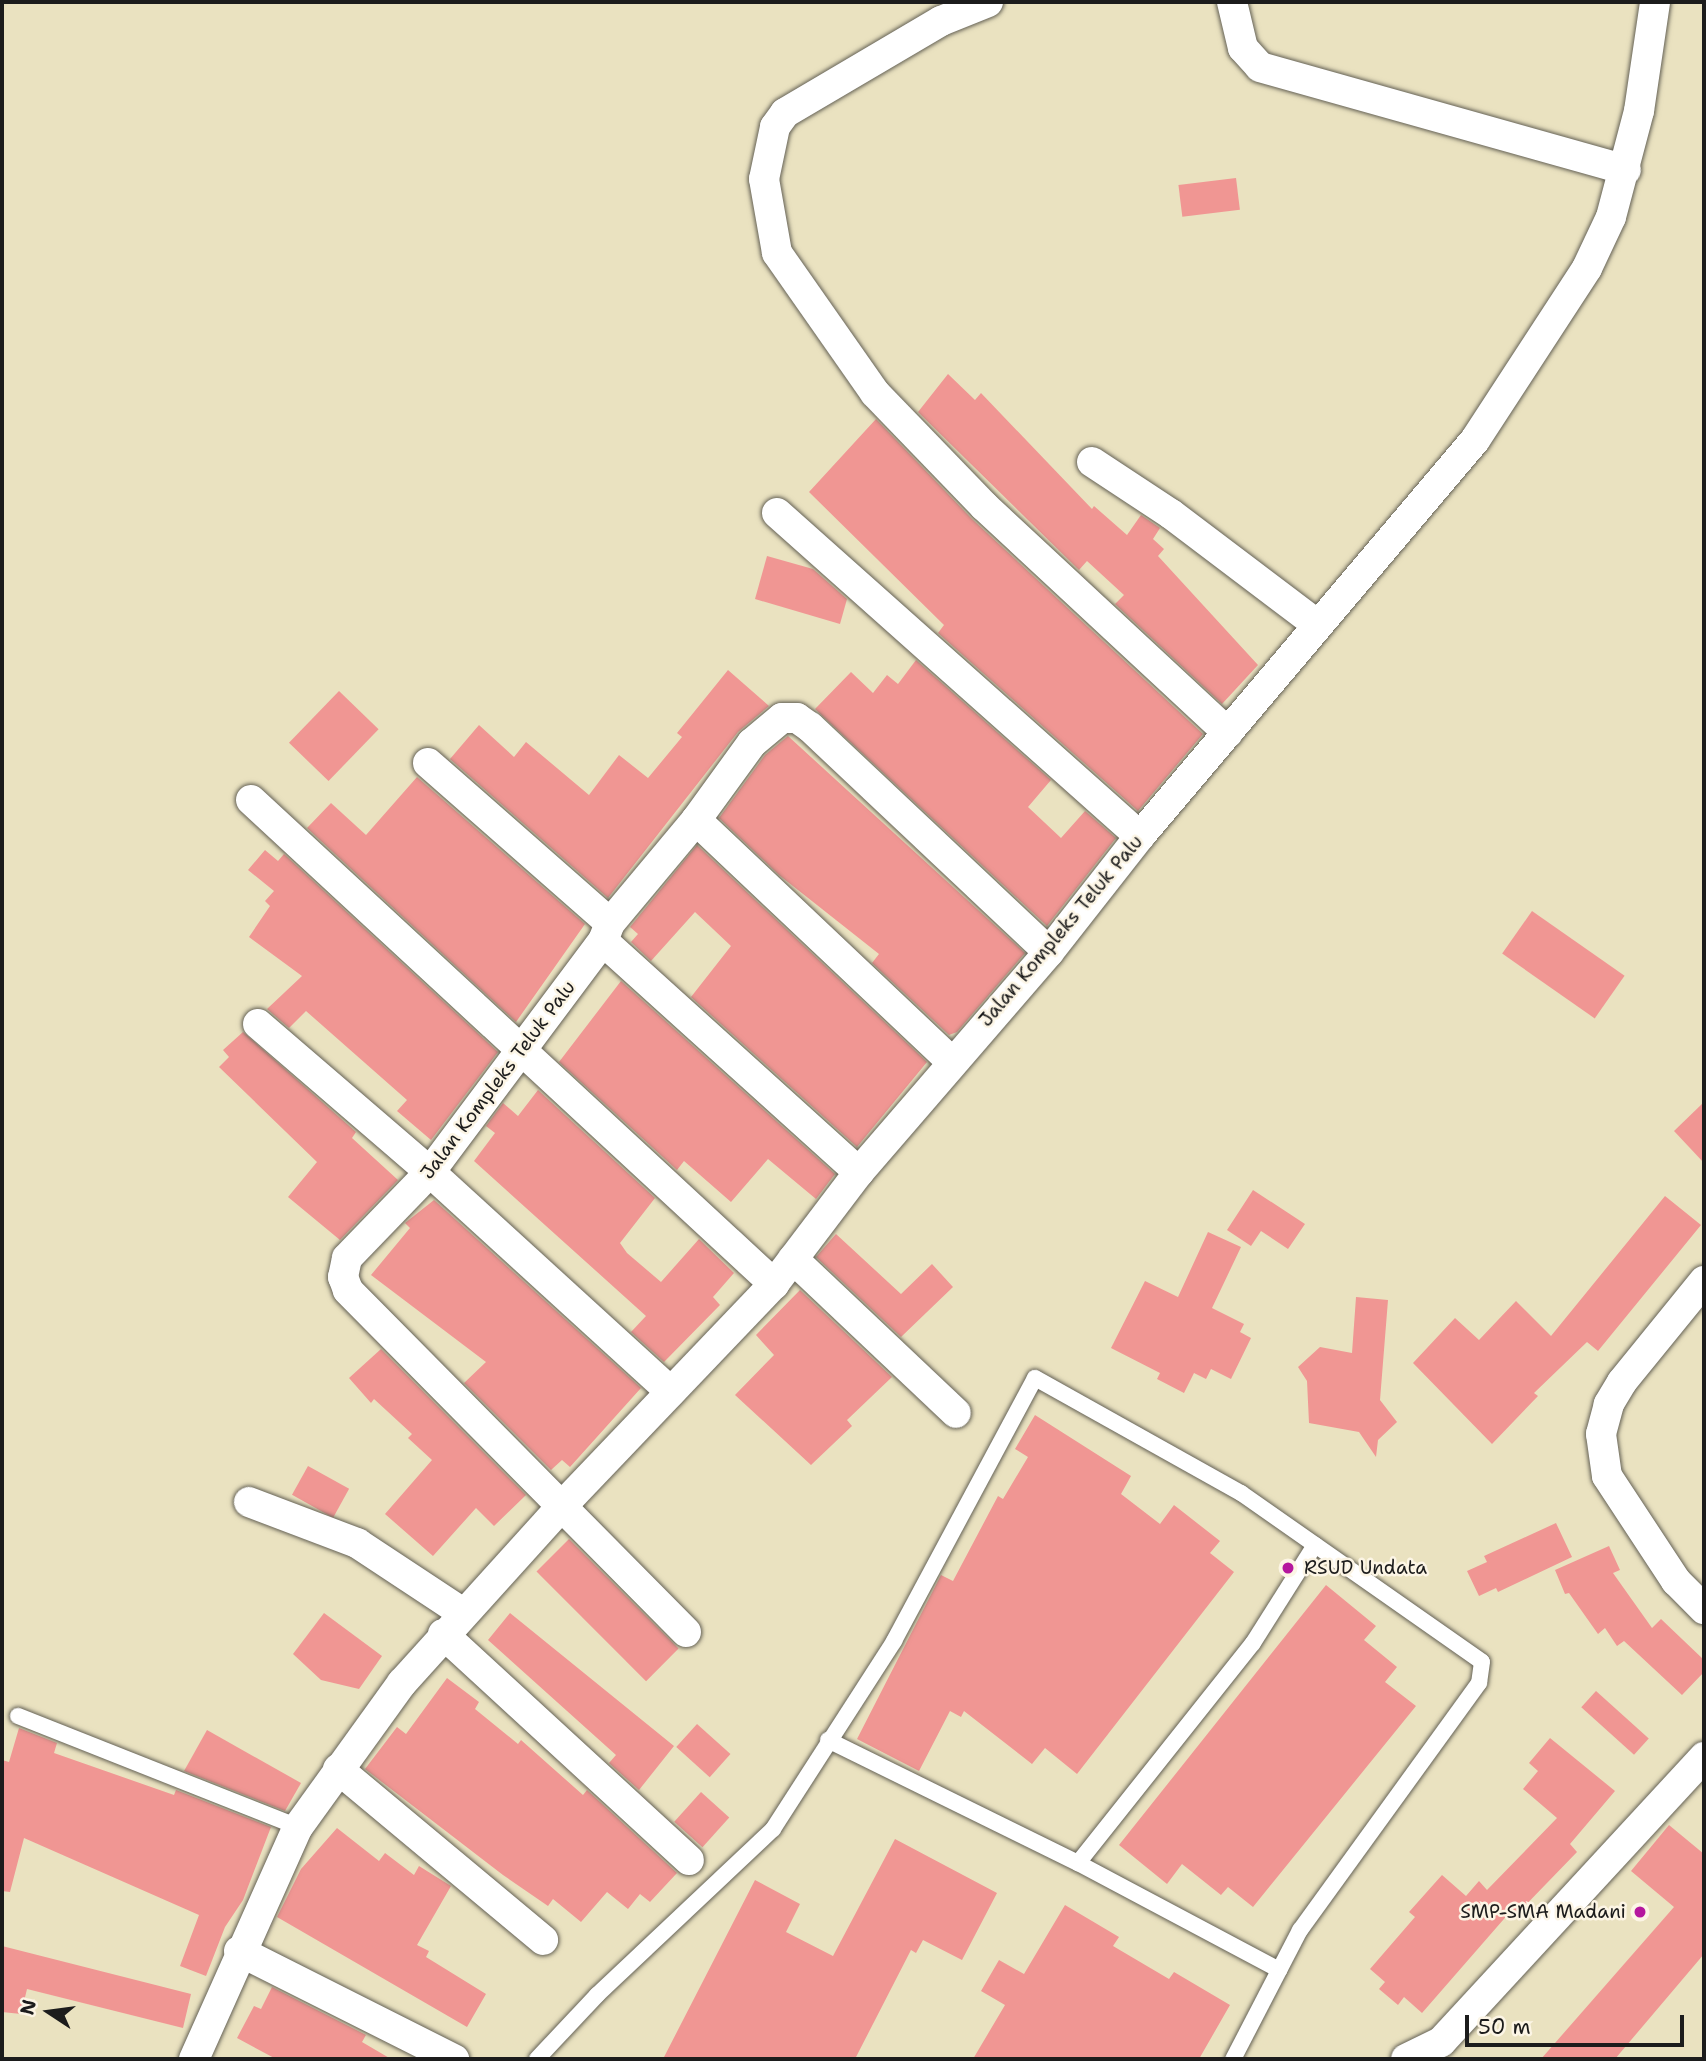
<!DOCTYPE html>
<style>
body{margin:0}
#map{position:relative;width:1706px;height:2061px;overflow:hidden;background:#eae2c0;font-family:"Shantell Sans",sans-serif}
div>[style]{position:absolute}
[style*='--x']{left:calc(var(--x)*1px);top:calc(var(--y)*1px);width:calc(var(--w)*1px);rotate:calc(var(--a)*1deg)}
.building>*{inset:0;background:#f09693;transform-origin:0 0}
.roads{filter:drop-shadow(0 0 2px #646155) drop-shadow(0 0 2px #646155)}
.service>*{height:16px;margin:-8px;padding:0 8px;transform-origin:8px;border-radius:8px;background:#fff}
.minor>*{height:30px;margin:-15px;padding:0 15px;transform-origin:15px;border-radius:15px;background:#fff}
.dots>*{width:19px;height:19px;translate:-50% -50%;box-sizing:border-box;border:4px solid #fcf5e5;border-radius:50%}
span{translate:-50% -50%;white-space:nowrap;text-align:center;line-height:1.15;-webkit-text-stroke:5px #fcf5e5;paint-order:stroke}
.street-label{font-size:19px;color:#1c1c1c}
.poi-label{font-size:19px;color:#1c1c1c}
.left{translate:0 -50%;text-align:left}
.right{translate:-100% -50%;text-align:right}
.frame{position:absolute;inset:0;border:4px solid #1c1c1c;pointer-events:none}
.north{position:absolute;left:14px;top:1977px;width:70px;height:70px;-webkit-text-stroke:5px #fcf5e5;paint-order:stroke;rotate:283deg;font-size:19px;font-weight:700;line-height:28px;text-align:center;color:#1c1c1c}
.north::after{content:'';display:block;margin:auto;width:24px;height:32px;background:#1c1c1c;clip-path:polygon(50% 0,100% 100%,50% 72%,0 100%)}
.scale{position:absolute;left:1465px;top:2015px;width:219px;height:32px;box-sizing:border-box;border:4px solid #1c1c1c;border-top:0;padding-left:9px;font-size:21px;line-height:24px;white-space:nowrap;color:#1c1c1c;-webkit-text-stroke:5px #fcf5e5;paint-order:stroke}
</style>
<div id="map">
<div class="building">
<i style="left:1236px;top:178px;width:32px;height:58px;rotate:83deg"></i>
<i style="clip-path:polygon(948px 374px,975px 400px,981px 393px,1092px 509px,1094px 506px,1127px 535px,1141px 515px,1160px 528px,1153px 539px,1164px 549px,1158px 556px,1258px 665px,1222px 704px,1115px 604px,1124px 595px,1087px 561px,1079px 570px,918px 412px)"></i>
<i style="clip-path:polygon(876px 419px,972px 519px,1203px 734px,1138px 811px,938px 633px,944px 625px,809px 492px)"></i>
<i style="clip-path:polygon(767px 556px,813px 569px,847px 599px,840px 624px,755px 599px)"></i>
<i style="clip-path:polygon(916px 660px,1051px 780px,1028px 807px,1061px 838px,1085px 811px,1116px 838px,1047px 926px,815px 709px,851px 672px,873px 693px,887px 675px,898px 684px)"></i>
<i style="clip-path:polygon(728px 670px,769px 706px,738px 732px,608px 898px,450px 759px,479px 725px,514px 757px,526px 742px,589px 795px,619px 755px,648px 778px,682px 737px,677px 733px)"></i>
<i style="left:339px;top:691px;width:55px;height:72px;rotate:44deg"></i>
<i style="clip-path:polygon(788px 736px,1025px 953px,957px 1032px,949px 1035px,872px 963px,879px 954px,779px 875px,719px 818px,765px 755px)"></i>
<i style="clip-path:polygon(417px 777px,585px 924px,516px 1022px,307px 828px,331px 803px,366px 835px)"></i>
<i style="clip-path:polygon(697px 845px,927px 1062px,857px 1147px,691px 997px,731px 946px,695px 912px,651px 961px,631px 942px,638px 934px,630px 927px)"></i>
<i style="clip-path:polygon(265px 850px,278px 861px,284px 854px,498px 1052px,431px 1140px,397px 1111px,407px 1100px,306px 1011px,289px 1028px,267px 1009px,302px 976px,249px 937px,270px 906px,265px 901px,274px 891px,248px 870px)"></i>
<i style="left:1532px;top:911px;width:113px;height:52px;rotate:35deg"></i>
<i style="clip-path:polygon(621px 981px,835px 1174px,816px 1199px,768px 1159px,731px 1202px,684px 1161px,677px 1170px,559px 1062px)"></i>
<i style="clip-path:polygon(243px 1032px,356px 1132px,352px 1138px,398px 1180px,340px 1240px,288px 1197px,317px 1162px,219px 1067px,229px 1057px,223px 1050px)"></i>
<i style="clip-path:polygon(538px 1090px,655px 1198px,620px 1243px,627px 1253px,661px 1282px,699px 1239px,734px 1273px,713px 1297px,720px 1305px,664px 1362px,631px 1332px,646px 1316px,474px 1161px,495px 1133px,486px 1126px,503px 1103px,518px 1116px)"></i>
<i style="clip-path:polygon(1704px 1102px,1704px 1163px,1674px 1131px)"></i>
<i style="clip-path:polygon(1253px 1190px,1305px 1224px,1288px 1249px,1261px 1231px,1251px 1246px,1227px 1230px)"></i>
<i style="clip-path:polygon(1665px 1196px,1701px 1225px,1598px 1351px,1587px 1342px,1534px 1393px,1538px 1396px,1492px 1444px,1413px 1363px,1455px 1318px,1479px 1340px,1516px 1301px,1551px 1336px)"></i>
<i style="clip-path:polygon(434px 1200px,641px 1388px,570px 1467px,562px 1460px,551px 1470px,464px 1383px,486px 1362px,371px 1275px,410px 1228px,405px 1223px)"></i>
<i style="clip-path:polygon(1208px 1232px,1241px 1247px,1212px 1308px,1244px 1324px,1240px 1332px,1251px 1338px,1231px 1379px,1211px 1369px,1206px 1379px,1194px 1373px,1184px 1393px,1157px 1379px,1160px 1373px,1111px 1348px,1145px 1281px,1178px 1297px)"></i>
<i style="clip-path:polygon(836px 1234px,901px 1294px,932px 1264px,953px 1287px,901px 1337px,816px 1257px)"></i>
<i style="clip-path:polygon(800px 1290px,892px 1377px,847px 1420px,852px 1426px,811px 1465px,735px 1395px,774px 1355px,756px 1335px)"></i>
<i style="clip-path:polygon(1356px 1297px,1388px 1300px,1380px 1400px,1397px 1422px,1378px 1440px,1376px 1457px,1359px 1432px,1309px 1423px,1307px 1381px,1298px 1367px,1320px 1347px,1352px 1353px)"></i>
<i style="clip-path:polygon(381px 1349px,526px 1495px,494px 1526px,476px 1508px,433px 1556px,385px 1514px,432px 1460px,408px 1438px,412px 1434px,374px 1399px,371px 1403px,349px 1378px)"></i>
<i style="clip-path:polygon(1035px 1415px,1131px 1476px,1121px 1494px,1160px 1524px,1174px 1505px,1220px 1541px,1210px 1553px,1234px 1572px,1077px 1774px,1045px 1748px,1032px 1764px,964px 1711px,961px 1717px,950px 1711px,919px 1771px,857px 1739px,941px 1575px,953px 1581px,998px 1496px,1003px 1499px,1028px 1457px,1015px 1449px)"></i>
<i style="left:308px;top:1466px;width:47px;height:33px;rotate:29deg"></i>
<i style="clip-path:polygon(1556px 1523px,1572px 1557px,1498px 1592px,1496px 1588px,1479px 1596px,1467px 1571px,1487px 1562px,1484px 1556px)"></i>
<i style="left:569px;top:1539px;width:155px;height:46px;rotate:45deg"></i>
<i style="clip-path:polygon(1609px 1546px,1620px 1570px,1613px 1573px,1652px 1628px,1661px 1619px,1704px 1660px,1704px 1672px,1682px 1695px,1624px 1641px,1617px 1646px,1605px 1628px,1598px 1634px,1569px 1593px,1565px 1594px,1555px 1570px)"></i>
<i style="clip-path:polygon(1326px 1585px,1376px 1626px,1364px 1640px,1397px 1667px,1385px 1682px,1416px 1706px,1253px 1907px,1228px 1887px,1221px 1895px,1182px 1864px,1167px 1884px,1119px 1845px)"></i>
<i style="clip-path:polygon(324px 1613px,382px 1656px,359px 1689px,321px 1680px,293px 1654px)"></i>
<i style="clip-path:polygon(510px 1613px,674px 1746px,639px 1790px,609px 1763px,616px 1755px,488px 1640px)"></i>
<i style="clip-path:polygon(447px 1678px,479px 1702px,475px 1709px,518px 1744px,521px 1740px,583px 1795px,587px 1790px,677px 1873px,650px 1902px,640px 1894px,628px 1909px,607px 1892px,581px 1922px,553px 1899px,548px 1906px,503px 1875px,365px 1769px,397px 1727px,406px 1734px)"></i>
<i style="left:1596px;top:1691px;width:71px;height:22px;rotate:42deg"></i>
<i style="left:697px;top:1724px;width:45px;height:31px;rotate:42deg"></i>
<i style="clip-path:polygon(19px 1728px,57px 1743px,54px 1753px,174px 1795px,176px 1790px,271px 1827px,243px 1900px,225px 1927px,206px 1976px,180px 1966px,199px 1915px,24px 1838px,10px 1892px,2px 1891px,2px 1760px,9px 1762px)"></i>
<i style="clip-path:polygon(207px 1730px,301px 1783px,285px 1811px,184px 1771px)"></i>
<i style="clip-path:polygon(1550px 1738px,1615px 1791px,1570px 1844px,1577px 1852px,1515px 1916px,1510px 1912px,1422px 2013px,1404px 1997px,1398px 2005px,1379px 1989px,1385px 1982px,1370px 1969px,1415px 1917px,1409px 1912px,1442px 1875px,1466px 1896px,1479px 1881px,1487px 1890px,1557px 1818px,1523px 1789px,1538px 1771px,1529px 1763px)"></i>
<i style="left:701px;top:1792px;width:38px;height:40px;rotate:42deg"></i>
<i style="clip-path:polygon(1669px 1825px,1704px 1854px,1704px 1954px,1615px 2059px,1541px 2059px,1674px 1907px,1631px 1871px)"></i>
<i style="clip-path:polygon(337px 1828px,379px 1861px,385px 1853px,414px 1875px,419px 1866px,451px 1886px,417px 1945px,429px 1951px,426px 1957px,486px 1994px,467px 2027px,277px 1917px,301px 1869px)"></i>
<i style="clip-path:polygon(895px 1839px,997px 1893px,962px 1960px,923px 1940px,916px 1953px,911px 1950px,855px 2059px,663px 2059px,755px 1880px,800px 1904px,786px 1932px,833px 1956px)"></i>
<i style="clip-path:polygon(1065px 1905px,1119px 1937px,1113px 1946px,1169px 1979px,1174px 1972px,1230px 2005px,1199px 2059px,973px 2059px,1005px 2005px,981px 1991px,999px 1960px,1024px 1974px)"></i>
<i style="clip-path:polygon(2px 1946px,191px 1994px,183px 2028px,27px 1989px,21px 2014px,2px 2012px)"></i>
<i style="clip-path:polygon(272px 1987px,366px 2035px,362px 2042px,391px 2059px,276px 2059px,237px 2038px,254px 2006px,261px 2009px)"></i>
</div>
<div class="roads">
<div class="service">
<i style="--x:18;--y:1716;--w:301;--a:21.6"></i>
<i style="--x:828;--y:1740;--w:279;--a:26.2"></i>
<i style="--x:1078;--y:1863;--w:228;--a:28"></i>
<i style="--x:1078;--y:1863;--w:281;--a:-51.5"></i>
<i style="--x:1253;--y:1643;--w:116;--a:-57.7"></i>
<i style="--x:537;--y:2059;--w:88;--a:-46.8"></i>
<i style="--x:597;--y:1995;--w:242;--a:-43.3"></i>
<i style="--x:773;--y:1829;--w:224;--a:-57.2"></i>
<i style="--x:894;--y:1641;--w:298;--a:-61.8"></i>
<i style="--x:1035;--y:1378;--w:236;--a:29.2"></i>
<i style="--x:1241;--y:1493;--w:294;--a:35"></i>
<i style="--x:1482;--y:1662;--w:21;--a:98"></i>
<i style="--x:1479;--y:1683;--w:305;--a:125.9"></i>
<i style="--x:1300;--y:1930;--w:145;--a:117.4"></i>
</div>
<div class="minor">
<i style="--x:988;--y:2;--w:51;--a:158"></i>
<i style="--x:941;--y:21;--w:181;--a:149.5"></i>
<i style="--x:785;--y:113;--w:17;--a:126"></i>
<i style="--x:775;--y:127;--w:53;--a:101.9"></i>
<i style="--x:764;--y:179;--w:75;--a:80"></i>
<i style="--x:777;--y:253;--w:171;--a:55"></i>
<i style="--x:875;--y:393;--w:157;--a:46"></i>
<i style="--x:984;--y:506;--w:333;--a:42.9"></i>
<i style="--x:1232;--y:2;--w:47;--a:76.6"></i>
<i style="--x:1243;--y:48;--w:25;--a:48"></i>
<i style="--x:1260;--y:67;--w:380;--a:15.7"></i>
<i style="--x:1092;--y:462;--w:95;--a:33.4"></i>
<i style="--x:1171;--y:514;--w:184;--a:37.1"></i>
<i style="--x:777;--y:513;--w:486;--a:41.7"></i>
<i style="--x:428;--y:763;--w:242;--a:41.3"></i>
<i style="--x:251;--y:800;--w:713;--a:42.78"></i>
<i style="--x:696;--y:820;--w:351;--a:43.4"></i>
<i style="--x:603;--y:941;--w:345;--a:42.1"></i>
<i style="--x:258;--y:1024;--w:227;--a:40.7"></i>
<i style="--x:430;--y:1172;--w:326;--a:42.4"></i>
<i style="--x:793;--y:1259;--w:224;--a:43.4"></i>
<i style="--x:1704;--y:1281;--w:130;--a:129.1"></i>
<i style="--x:1622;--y:1382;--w:26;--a:121"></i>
<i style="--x:1609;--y:1404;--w:31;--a:105"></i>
<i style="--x:1601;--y:1434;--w:42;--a:81.9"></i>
<i style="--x:1607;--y:1476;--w:126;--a:56.7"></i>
<i style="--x:1676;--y:1581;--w:40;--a:45"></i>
<i style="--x:249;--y:1502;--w:116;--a:20.8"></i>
<i style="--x:357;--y:1543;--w:127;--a:33.4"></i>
<i style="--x:686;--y:1632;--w:481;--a:-134.7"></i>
<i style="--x:348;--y:1290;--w:14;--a:-111"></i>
<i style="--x:343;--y:1277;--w:19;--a:-78"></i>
<i style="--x:347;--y:1258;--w:120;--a:-46"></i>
<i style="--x:430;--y:1172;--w:289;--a:-53.2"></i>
<i style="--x:603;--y:941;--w:19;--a:-69"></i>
<i style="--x:610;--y:923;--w:134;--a:-50.1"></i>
<i style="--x:696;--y:820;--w:95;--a:-54"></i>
<i style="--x:752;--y:743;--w:39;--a:-40"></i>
<i style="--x:782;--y:718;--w:15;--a:0"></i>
<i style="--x:797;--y:718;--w:16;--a:35"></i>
<i style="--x:810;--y:727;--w:328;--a:43.3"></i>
<i style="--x:443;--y:1634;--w:334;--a:42.6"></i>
<i style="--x:338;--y:1769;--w:267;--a:39.8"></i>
<i style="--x:239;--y:1951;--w:241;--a:26.7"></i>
<i style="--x:194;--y:2059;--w:254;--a:-65.9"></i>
<i style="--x:298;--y:1827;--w:178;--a:-54.2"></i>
<i style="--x:402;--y:1683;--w:237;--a:-47.9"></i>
<i style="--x:561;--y:1507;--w:308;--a:-46.3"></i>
<i style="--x:774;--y:1284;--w:141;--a:-52.8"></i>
<i style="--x:859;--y:1172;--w:291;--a:-49.2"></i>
<i style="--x:1049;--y:952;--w:147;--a:-51.9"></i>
<i style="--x:1140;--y:836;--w:519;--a:-49.77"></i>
<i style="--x:1475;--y:440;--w:205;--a:-56.9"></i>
<i style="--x:1587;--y:268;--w:56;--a:-64.8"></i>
<i style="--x:1611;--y:217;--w:110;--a:-75.2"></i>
<i style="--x:1639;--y:111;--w:110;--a:-81.6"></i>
<i style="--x:1406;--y:2059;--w:39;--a:-26"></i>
<i style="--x:1441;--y:2042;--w:388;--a:-47.3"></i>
</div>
</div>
<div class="dots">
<i style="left:1288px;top:1568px;background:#b5179e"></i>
<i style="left:1640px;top:1912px;background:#b5179e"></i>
</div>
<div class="street-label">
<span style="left:1061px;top:931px;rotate:-50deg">Jalan Kompleks Teluk Palu</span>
<span style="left:498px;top:1080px;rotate:-53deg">Jalan Kompleks Teluk Palu</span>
</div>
<div class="poi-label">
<span class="left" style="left:1304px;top:1568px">RSUD Undata</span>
<span class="right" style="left:1626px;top:1912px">SMP-SMA Madani</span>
</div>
<div class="frame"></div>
<div class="north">N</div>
<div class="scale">50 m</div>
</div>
